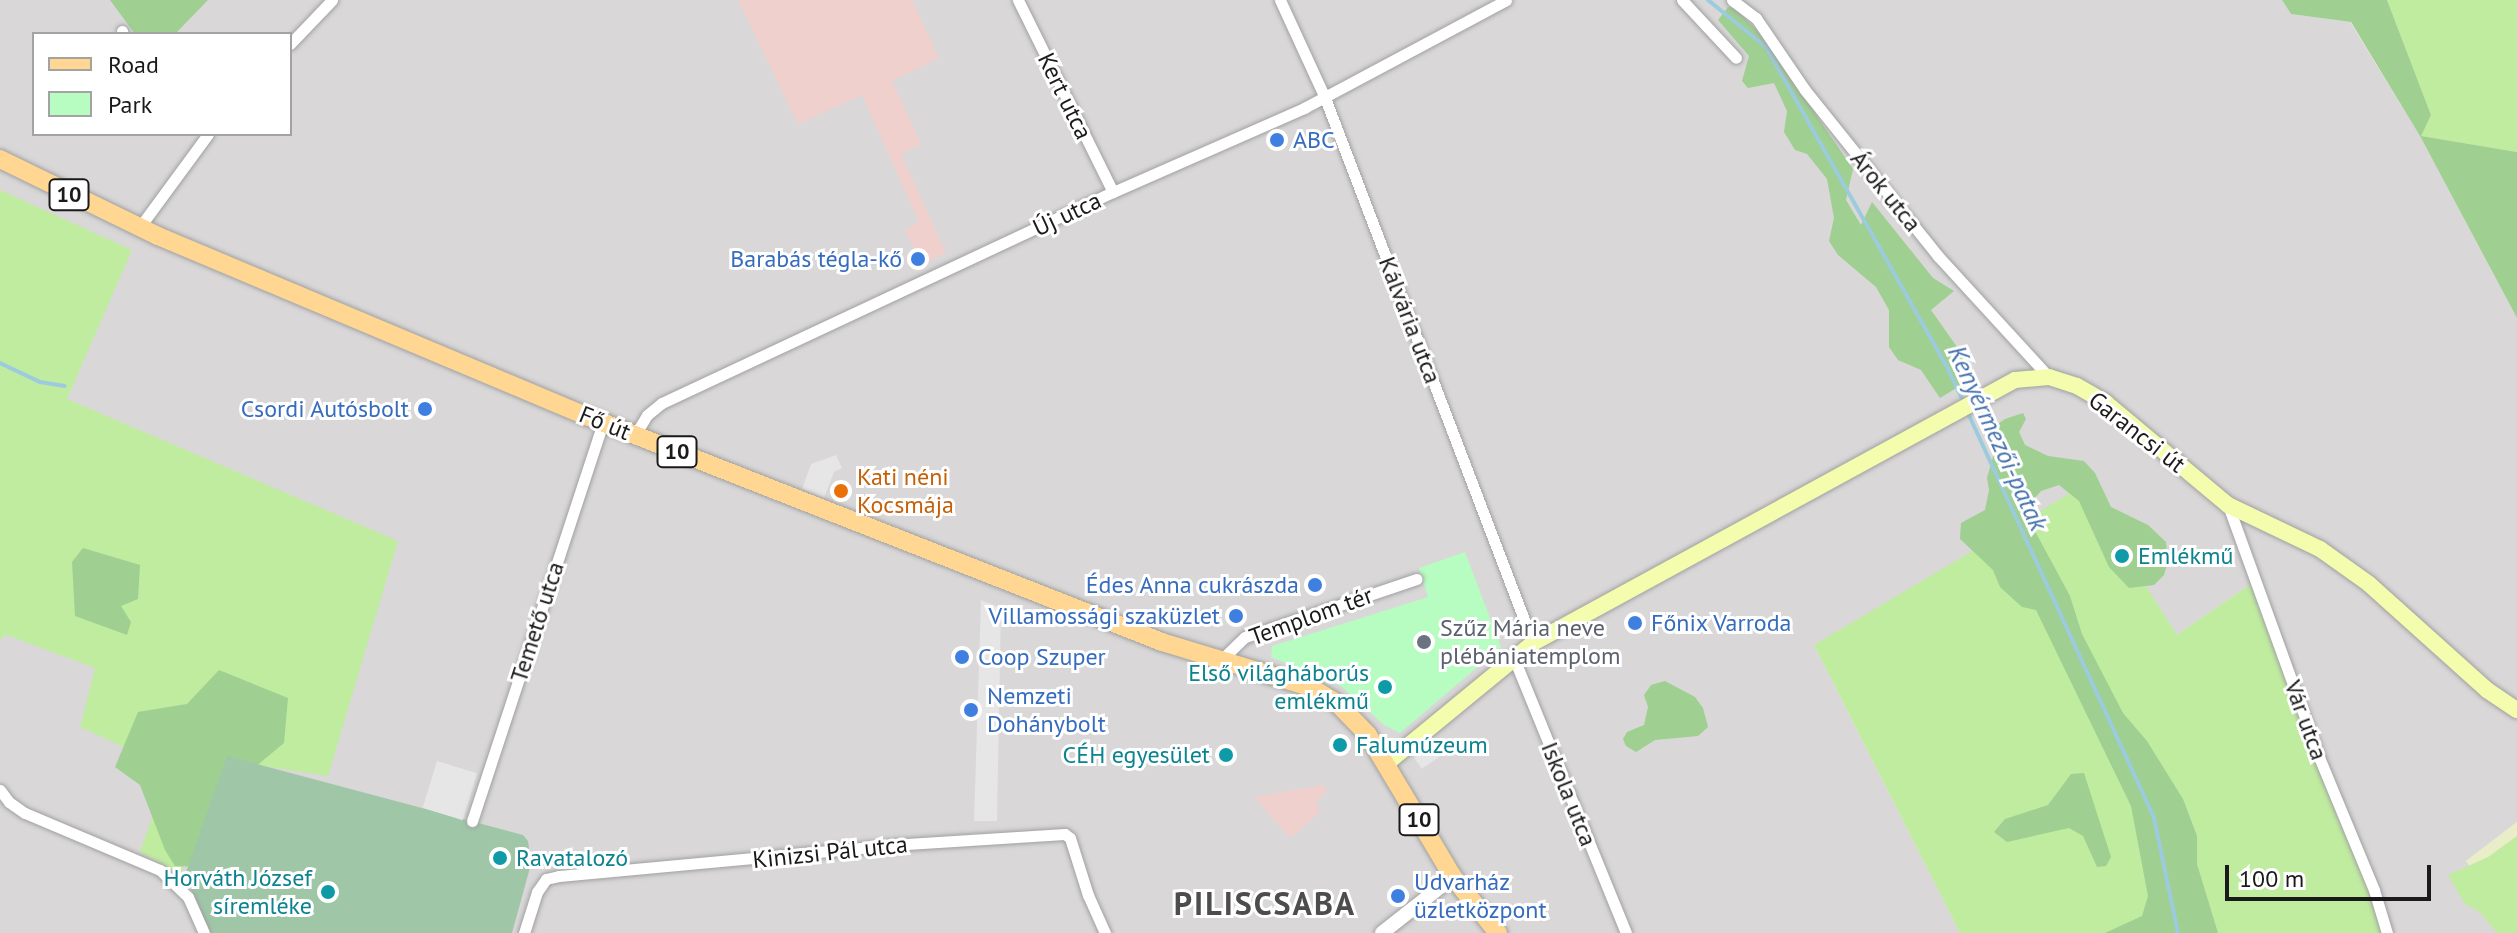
<!DOCTYPE html>
<meta charset="utf-8">
<style>
body{margin:0}
#map{position:relative;width:2517px;height:933px;overflow:hidden;background:#ede9df;font-family:"PT Sans",sans-serif}
div>[style]{position:absolute}
[style*='--x']{left:calc(var(--x)*1px);top:calc(var(--y)*1px);width:calc(var(--w)*1px);rotate:calc(var(--a)*1deg)}
.residential>*{inset:0;background:#d9d7d7}
.commercial>*{inset:0;background:#f0d0cc}
.farmland>*{inset:0;background:#e9eec8}
.grass>*{inset:0;background:#c0eca0}
.forest>*{inset:0;background:#9fcf91}
.cemetery>*{inset:0;background:#9fc7a7}
.park>*{inset:0;background:#b7fcc1}
.parking>*{inset:0;background:#e6e6e6;transform-origin:0 0}
.stream>*{height:4px;margin:-2px;padding:0 2px;transform-origin:2px;border-radius:2px;background:#9ccbde}
.roads{filter:drop-shadow(0 0 2px #a1a1a1) drop-shadow(0 0 2px #a1a1a1)}
.minor>*{height:11px;margin:-5.5px;padding:0 5.5px;transform-origin:5.5px;border-radius:5.5px;background:#fff}
.tertiary>*{height:14px;margin:-7px;padding:0 7px;transform-origin:7px;border-radius:7px;background:#fff}
.secondary>*{height:16px;margin:-8px;padding:0 8px;transform-origin:8px;border-radius:8px;background:#f4fdad}
.primary>*{height:18px;margin:-9px;padding:0 9px;transform-origin:9px;border-radius:9px;background:#ffd792}
.dots>*{width:22px;height:22px;translate:-50% -50%;box-sizing:border-box;border:4px solid #fff;border-radius:50%}
span{translate:-50% -50%;white-space:nowrap;text-align:center;line-height:1.15;-webkit-text-stroke:6px #fff;paint-order:stroke}
.shield-label span{padding:2px 6px;background:#fff;border:2px solid;border-radius:6px;-webkit-text-stroke-width:0}
.shield-label{font-size:22px;color:#1a1a1a;font-weight:700}
.street-label{font-size:24px;color:#1a1a1a}
.shop-label{font-size:24px;color:#366cbe}
.left{translate:0 -50%;text-align:left}
.right{translate:-100% -50%;text-align:right}
.food-label{font-size:24px;color:#c56008}
.culture-label{font-size:24px;color:#0d838f}
.worship-label{font-size:24px;color:#5b616d}
.water-label{font-size:26px;color:#4371ae;font-style:italic}
.district-label{font-size:32px;color:#4d4d4d;font-weight:700;letter-spacing:2px}
.legend{position:absolute;left:32px;top:32px;width:260px;height:104px;box-sizing:border-box;background:#fff;border:2px solid #a3a3a3;margin:0;padding:10px 14px;list-style:none;font-size:24px;color:#1a1a1a}
.legend li{display:flex;align-items:center;gap:16px;height:40px}
.legend b{width:40px;border:2px solid #a3a3a3}
.scale{position:absolute;left:2225px;top:865px;width:206px;height:36px;box-sizing:border-box;border:4px solid #1a1a1a;border-top:0;padding-left:10px;font-size:24px;line-height:28px;white-space:nowrap;color:#1a1a1a;-webkit-text-stroke:6px #fff;paint-order:stroke}
</style>
<div id="map">
<div class="residential">
<i style="clip-path:polygon(evenodd,0 0,2282px 0,2291px 14px,2350px 22px,2420px 136px,2517px 318px,2517px 822px,2466px 861px,2516px 933px,2387px 933px,2255px 581px,2177px 635px,1814px 645px,1960px 933px,0 933px,0 0,34px 34px,290px 34px,290px 134px,34px 134px,34px 34px)"></i>
</div>
<div class="commercial">
<i style="clip-path:polygon(738px 0,912px 0,939px 58px,892px 81px,921px 144px,901px 154px,946px 253px,922px 265px,905px 230px,919px 222px,862px 95px,798px 124px)"></i>
<i style="clip-path:polygon(1322px 785px,1328px 789px,1316px 802px,1320px 812px,1290px 838px,1254px 797px)"></i>
</div>
<div class="farmland">
<i style="clip-path:polygon(2517px 822px,2517px 933px,2466px 861px)"></i>
</div>
<div class="grass">
<i style="clip-path:polygon(2387px 0,2517px 0,2517px 152px,2420px 136px,2431px 115px)"></i>
<i style="clip-path:polygon(0 190px,132px 250px,67px 399px,398px 541px,328px 776px,226px 760px,180px 874px,140px 852px,170px 768px,80px 727px,95px 668px,4px 634px,0 642px)"></i>
<i style="clip-path:polygon(2082px 486px,2177px 635px,2255px 581px,2387px 933px,1960px 933px,1814px 645px)"></i>
<i style="clip-path:polygon(2517px 836px,2517px 933px,2497px 933px,2480px 912px,2465px 904px,2448px 875px,2488px 857px)"></i>
</div>
<div class="forest">
<i style="clip-path:polygon(110px 0,208px 0,175px 34px,135px 34px)"></i>
<i style="clip-path:polygon(2282px 0,2387px 0,2431px 115px,2421px 136px,2517px 152px,2517px 318px,2420px 136px,2351px 22px,2291px 14px)"></i>
<i style="clip-path:polygon(1728px 7px,1734px 8px,1761px 34px,1853px 169px,1846px 200px,1861px 225px,1872px 202px,1933px 278px,1954px 291px,1931px 310px,1962px 354px,1968px 381px,1940px 398px,1921px 370px,1898px 360px,1889px 347px,1889px 310px,1876px 287px,1838px 255px,1829px 241px,1834px 218px,1827px 179px,1807px 154px,1795px 150px,1784px 132px,1787px 111px,1774px 83px,1748px 88px,1742px 81px,1749px 56px,1718px 20px)"></i>
<i style="clip-path:polygon(2023px 413px,2026px 419px,2019px 432px,2025px 445px,2048px 456px,2084px 461px,2095px 473px,2111px 507px,2148px 525px,2166px 542px,2168px 561px,2164px 575px,2154px 585px,2129px 588px,2109px 567px,2079px 501px,2059px 485px,2041px 491px,2033px 500px,2036px 533px,2070px 596px,2082px 634px,2123px 713px,2147px 741px,2183px 799px,2197px 836px,2197px 864px,2218px 933px,2105px 933px,2142px 916px,2148px 896px,2131px 806px,2036px 610px,2022px 607px,2000px 587px,1993px 570px,1960px 539px,1961px 523px,1985px 510px,1989px 490px,1987px 478px,1995px 449px,1985px 433px,2005px 419px)"></i>
<i style="clip-path:polygon(83px 548px,140px 565px,138px 599px,121px 606px,131px 622px,127px 635px,75px 616px,72px 562px)"></i>
<i style="clip-path:polygon(219px 670px,288px 698px,284px 743px,237px 782px,201px 867px,175px 866px,165px 850px,140px 785px,115px 767px,138px 712px,187px 704px)"></i>
<i style="clip-path:polygon(1665px 681px,1695px 697px,1703px 708px,1708px 727px,1698px 736px,1655px 740px,1636px 752px,1626px 746px,1623px 739px,1627px 732px,1644px 725px,1648px 707px,1644px 695px,1651px 685px)"></i>
<i style="clip-path:polygon(2084px 773px,2111px 857px,2106px 866px,2097px 867px,2083px 836px,2069px 828px,2007px 842px,1994px 832px,2005px 819px,2048px 805px,2071px 774px)"></i>
</div>
<div class="cemetery">
<i style="clip-path:polygon(227px 756px,523px 835px,528px 841px,531px 864px,512px 933px,210px 933px,185px 875px)"></i>
</div>
<div class="park">
<i style="clip-path:polygon(1465px 552px,1501px 647px,1400px 733px,1384px 725px,1341px 686px,1271px 657px,1272px 646px,1428px 597px,1419px 568px)"></i>
</div>
<div class="parking">
<i style="clip-path:polygon(836px 455px,842px 468px,834px 472px,824px 498px,802px 489px,811px 464px)"></i>
<i style="clip-path:polygon(981px 600px,1001px 608px,997px 821px,974px 821px)"></i>
<i style="left:1438px;top:741px;width:14px;height:29px;rotate:56deg"></i>
<i style="left:437px;top:761px;width:42px;height:49px;rotate:17deg"></i>
</div>
<div class="stream">
<i style="--x:1708;--y:0;--w:75;--a:39"></i>
<i style="--x:1766;--y:47;--w:363;--a:60.5"></i>
<i style="--x:1945;--y:363;--w:44;--a:64.6"></i>
<i style="--x:0;--y:363;--w:44;--a:25.4"></i>
<i style="--x:40;--y:382;--w:25;--a:9"></i>
<i style="--x:1967;--y:411;--w:448;--a:65.3"></i>
<i style="--x:2154;--y:818;--w:117;--a:78.2"></i>
</div>
<div class="roads">
<div class="minor">
<i style="--x:1018;--y:0;--w:214;--a:63.7"></i>
<i style="--x:1280;--y:0;--w:108;--a:65.3"></i>
<i style="--x:1325;--y:98;--w:583;--a:69.11"></i>
<i style="--x:1682;--y:0;--w:79;--a:47"></i>
<i style="--x:1732;--y:0;--w:30;--a:37"></i>
<i style="--x:1756;--y:18;--w:87;--a:55.8"></i>
<i style="--x:1805;--y:90;--w:213;--a:51.3"></i>
<i style="--x:1938;--y:256;--w:164;--a:47.5"></i>
<i style="--x:122;--y:31;--w:3;--a:72"></i>
<i style="--x:290;--y:44;--w:61;--a:-46.3"></i>
<i style="--x:139;--y:228;--w:117;--a:-53.7"></i>
<i style="--x:635;--y:435;--w:23;--a:-59"></i>
<i style="--x:647;--y:415;--w:19;--a:-39"></i>
<i style="--x:662;--y:403;--w:498;--a:-25.1"></i>
<i style="--x:1113;--y:192;--w:209;--a:-23.7"></i>
<i style="--x:1304;--y:108;--w:229;--a:-28.1"></i>
<i style="--x:2228;--y:505;--w:268;--a:70.1"></i>
<i style="--x:2319;--y:757;--w:144;--a:67.5"></i>
<i style="--x:2374;--y:890;--w:45;--a:73.2"></i>
<i style="--x:1513;--y:656;--w:299;--a:67.8"></i>
<i style="--x:1221;--y:660;--w:33;--a:-44"></i>
<i style="--x:1245;--y:637;--w:181;--a:-18.7"></i>
<i style="--x:0;--y:790;--w:15;--a:53"></i>
<i style="--x:9;--y:802;--w:19;--a:35"></i>
<i style="--x:25;--y:813;--w:147;--a:22.9"></i>
<i style="--x:160;--y:870;--w:39;--a:44"></i>
<i style="--x:188;--y:897;--w:39;--a:66"></i>
<i style="--x:472;--y:821;--w:419;--a:-71.8"></i>
<i style="--x:524;--y:933;--w:43;--a:-72.4"></i>
<i style="--x:537;--y:892;--w:16;--a:-55"></i>
<i style="--x:546;--y:879;--w:13;--a:-13"></i>
<i style="--x:559;--y:876;--w:333;--a:-5.3"></i>
<i style="--x:891;--y:845;--w:174;--a:-3.6"></i>
<i style="--x:1065;--y:834;--w:6;--a:39"></i>
<i style="--x:1070;--y:838;--w:60;--a:72.5"></i>
<i style="--x:1088;--y:895;--w:42;--a:65.9"></i>
</div>
<div class="tertiary">
<i style="--x:1382;--y:933;--w:90;--a:-38.3"></i>
</div>
<div class="secondary">
<i style="--x:1387;--y:763;--w:189;--a:-39.4"></i>
<i style="--x:1533;--y:643;--w:549;--a:-28.62"></i>
<i style="--x:2015;--y:380;--w:34;--a:-5"></i>
<i style="--x:2049;--y:377;--w:29;--a:18"></i>
<i style="--x:2077;--y:386;--w:34;--a:30"></i>
<i style="--x:2106;--y:403;--w:159;--a:39.9"></i>
<i style="--x:2228;--y:505;--w:102;--a:25.6"></i>
<i style="--x:2320;--y:549;--w:60;--a:35.5"></i>
<i style="--x:2369;--y:584;--w:159;--a:41.9"></i>
<i style="--x:2487;--y:690;--w:36;--a:34"></i>
</div>
<div class="primary">
<i style="--x:0;--y:159;--w:176;--a:26"></i>
<i style="--x:158;--y:236;--w:467;--a:22.8"></i>
<i style="--x:589;--y:417;--w:616;--a:21.44"></i>
<i style="--x:1162;--y:642;--w:155;--a:16.9"></i>
<i style="--x:1310;--y:687;--w:33;--a:31"></i>
<i style="--x:1338;--y:704;--w:43;--a:45.9"></i>
<i style="--x:1368;--y:735;--w:165;--a:59.1"></i>
<i style="--x:1453;--y:877;--w:72;--a:51.2"></i>
</div>
</div>
<div class="dots">
<i style="left:1277px;top:140px;background:#3f7fe0"></i>
<i style="left:918px;top:259px;background:#3f7fe0"></i>
<i style="left:425px;top:409px;background:#3f7fe0"></i>
<i style="left:841px;top:491px;background:#e8710a"></i>
<i style="left:2122px;top:556px;background:#0f9aa8"></i>
<i style="left:1315px;top:585px;background:#3f7fe0"></i>
<i style="left:1236px;top:616px;background:#3f7fe0"></i>
<i style="left:1635px;top:623px;background:#3f7fe0"></i>
<i style="left:1424px;top:642px;background:#6b7280"></i>
<i style="left:962px;top:657px;background:#3f7fe0"></i>
<i style="left:1385px;top:687px;background:#0f9aa8"></i>
<i style="left:971px;top:710px;background:#3f7fe0"></i>
<i style="left:1340px;top:745px;background:#0f9aa8"></i>
<i style="left:1226px;top:755px;background:#0f9aa8"></i>
<i style="left:500px;top:858px;background:#0f9aa8"></i>
<i style="left:328px;top:892px;background:#0f9aa8"></i>
<i style="left:1398px;top:896px;background:#3f7fe0"></i>
</div>
<div class="shield-label">
<span style="left:69px;top:195px">10</span>
<span style="left:677px;top:452px">10</span>
<span style="left:1419px;top:820px">10</span>
</div>
<div class="street-label">
<span style="left:1065px;top:96px;rotate:64deg">Kert utca</span>
<span style="left:1886px;top:191px;rotate:51deg">Árok utca</span>
<span style="left:1067px;top:214px;rotate:-25deg">Új utca</span>
<span style="left:1410px;top:320px;rotate:69deg">Kálvária utca</span>
<span style="left:605px;top:423px;rotate:22deg">Fő út</span>
<span style="left:2137px;top:432px;rotate:38deg">Garancsi út</span>
<span style="left:1311px;top:616px;rotate:-20deg">Templom tér</span>
<span style="left:537px;top:622px;rotate:-72deg">Temető utca</span>
<span style="left:2306px;top:720px;rotate:70deg">Vár utca</span>
<span style="left:1569px;top:794px;rotate:68deg">Iskola utca</span>
<span style="left:830px;top:852px;rotate:-6deg">Kinizsi Pál utca</span>
</div>
<div class="shop-label">
<span class="left" style="left:1293px;top:140px">ABC</span>
<span class="right" style="left:902px;top:259px">Barabás tégla-kő</span>
<span class="right" style="left:409px;top:409px">Csordi Autósbolt</span>
<span class="right" style="left:1299px;top:585px">Édes Anna cukrászda</span>
<span class="right" style="left:1220px;top:616px">Villamossági szaküzlet</span>
<span class="left" style="left:1651px;top:623px">Főnix Varroda</span>
<span class="left" style="left:978px;top:657px">Coop Szuper</span>
<span class="left" style="left:987px;top:710px">Nemzeti<br>Dohánybolt</span>
<span class="left" style="left:1414px;top:896px">Udvarház<br>üzletközpont</span>
</div>
<div class="food-label">
<span class="left" style="left:857px;top:491px">Kati néni<br>Kocsmája</span>
</div>
<div class="culture-label">
<span class="left" style="left:2138px;top:556px">Emlékmű</span>
<span class="right" style="left:1369px;top:687px">Első világháborús<br>emlékmű</span>
<span class="left" style="left:1356px;top:745px">Falumúzeum</span>
<span class="right" style="left:1210px;top:755px">CÉH egyesület</span>
<span class="left" style="left:516px;top:858px">Ravatalozó</span>
<span class="right" style="left:312px;top:892px">Horváth József<br>síremléke</span>
</div>
<div class="worship-label">
<span class="left" style="left:1440px;top:642px">Szűz Mária neve<br>plébániatemplom</span>
</div>
<div class="water-label">
<span style="left:1998px;top:438px;rotate:65deg">Kenyérmezői-patak</span>
</div>
<div class="district-label">
<span style="left:1265px;top:903px">PILISCSABA</span>
</div>
<ul class="legend">
<li><b style="height:10px;background:#ffd792"></b>Road</li>
<li><b style="height:22px;background:#b7fcc1"></b>Park</li>
</ul>
<div class="scale">100 m</div>
</div>
